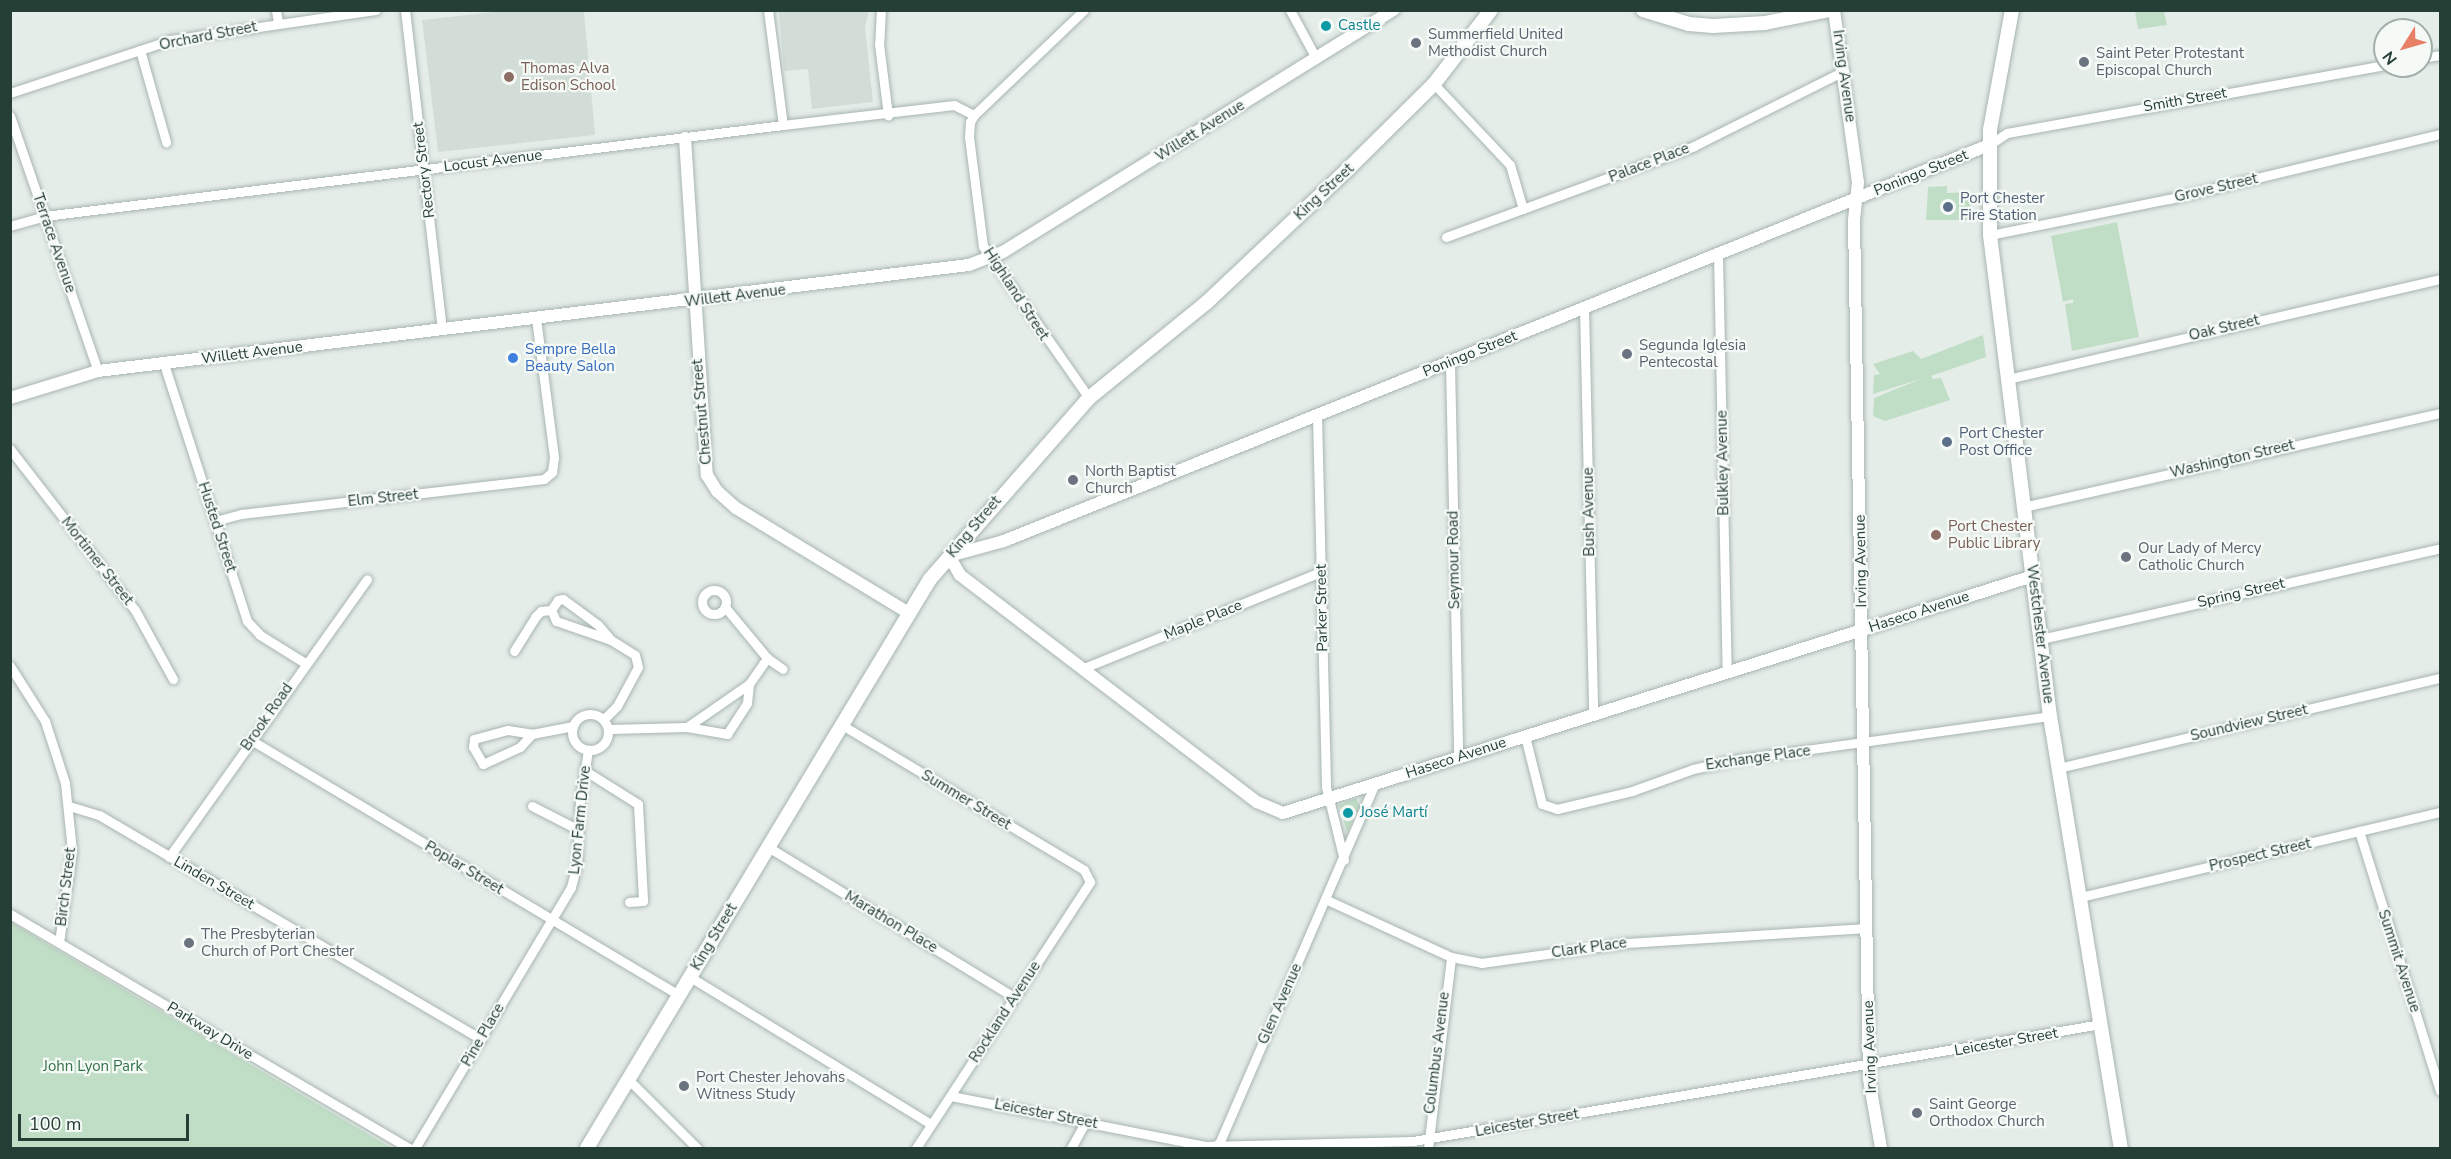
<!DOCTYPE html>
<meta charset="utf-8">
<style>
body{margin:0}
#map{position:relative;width:2451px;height:1159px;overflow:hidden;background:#e5ede9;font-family:"Nunito Sans",sans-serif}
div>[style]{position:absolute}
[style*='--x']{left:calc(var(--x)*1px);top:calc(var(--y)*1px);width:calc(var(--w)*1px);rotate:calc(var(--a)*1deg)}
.built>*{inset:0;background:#d3ddd8}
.green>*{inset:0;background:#c0ddc6}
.roads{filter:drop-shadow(0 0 2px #a8b5b0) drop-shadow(0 0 2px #a8b5b0)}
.minor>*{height:9px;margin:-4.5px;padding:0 4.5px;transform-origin:4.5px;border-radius:4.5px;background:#fff}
.minor>.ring{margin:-4.5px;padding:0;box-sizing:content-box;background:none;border:9px solid #fff;border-radius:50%}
.tertiary>*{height:12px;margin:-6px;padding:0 6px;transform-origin:6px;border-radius:6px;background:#fff}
.secondary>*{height:14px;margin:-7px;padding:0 7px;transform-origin:7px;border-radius:7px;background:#fff}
.dots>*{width:16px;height:16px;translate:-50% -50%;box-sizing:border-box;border:3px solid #f6faf7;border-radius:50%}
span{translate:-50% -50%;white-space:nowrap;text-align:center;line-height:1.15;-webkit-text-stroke:4.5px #f6faf7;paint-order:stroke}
.culture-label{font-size:15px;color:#0d838f}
.left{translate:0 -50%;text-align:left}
.worship-label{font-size:15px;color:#5b616d}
.street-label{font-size:15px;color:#253e36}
.education-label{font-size:15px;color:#785e54}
.service-label{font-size:15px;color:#4e5e75}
.shop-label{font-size:15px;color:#366cbe}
.park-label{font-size:15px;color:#327247}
.frame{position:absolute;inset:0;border:12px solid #253e36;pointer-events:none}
.north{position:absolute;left:2373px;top:18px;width:60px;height:60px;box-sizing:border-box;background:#f6faf7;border:2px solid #a2afaa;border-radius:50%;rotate:233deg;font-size:16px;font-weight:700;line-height:24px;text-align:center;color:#253e36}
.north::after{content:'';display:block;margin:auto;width:21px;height:27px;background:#e88068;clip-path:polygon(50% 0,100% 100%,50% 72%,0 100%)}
.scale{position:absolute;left:18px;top:1114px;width:171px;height:27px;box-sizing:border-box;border:3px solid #253e36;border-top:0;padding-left:8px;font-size:18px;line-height:21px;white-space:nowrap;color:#253e36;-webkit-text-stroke:4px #f6faf7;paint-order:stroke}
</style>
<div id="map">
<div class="built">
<i style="clip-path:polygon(513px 10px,584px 11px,595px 135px,438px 152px,422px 20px)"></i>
<i style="clip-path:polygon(779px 11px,869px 11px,865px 27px,873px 102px,812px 109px,808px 69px,784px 71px)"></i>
</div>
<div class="green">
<i style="clip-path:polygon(2135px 11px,2164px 11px,2167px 25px,2138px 29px)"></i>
<i style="clip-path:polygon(1947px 186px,1947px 193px,1970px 192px,1971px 220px,1926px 220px,1928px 187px)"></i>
<i style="clip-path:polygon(2117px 222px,2139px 337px,2072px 351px,2065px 304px,2073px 303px,2073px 299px,2063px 302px,2051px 236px)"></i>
<i style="clip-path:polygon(1983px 335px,1986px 357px,1931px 376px,1933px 379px,1941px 378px,1950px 400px,1885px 421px,1873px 416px,1874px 398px,1921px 379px,1873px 394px,1874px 375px,1880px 374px,1873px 364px,1913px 351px,1921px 359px)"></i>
<i style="clip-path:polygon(1356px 798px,1360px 806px,1347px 832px,1339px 805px)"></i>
<i style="clip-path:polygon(10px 922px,383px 1143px,392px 1148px,11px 1148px)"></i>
</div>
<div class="roads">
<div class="minor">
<i style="--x:276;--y:10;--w:13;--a:81"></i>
<i style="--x:405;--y:10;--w:322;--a:83.4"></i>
<i style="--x:768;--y:10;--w:116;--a:82.6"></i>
<i style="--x:881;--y:10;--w:34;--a:93"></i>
<i style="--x:879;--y:44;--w:72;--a:82.8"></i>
<i style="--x:1084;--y:10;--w:152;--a:136.3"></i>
<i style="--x:974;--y:115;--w:8;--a:120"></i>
<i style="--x:970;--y:122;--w:15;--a:94"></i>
<i style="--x:969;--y:137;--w:110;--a:82.7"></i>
<i style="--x:983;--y:246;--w:185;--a:55.1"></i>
<i style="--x:1290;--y:10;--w:55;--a:61.6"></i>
<i style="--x:140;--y:50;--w:96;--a:74.2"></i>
<i style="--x:2421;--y:58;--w:19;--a:-9"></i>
<i style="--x:1434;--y:84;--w:111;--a:46.8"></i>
<i style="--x:1510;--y:165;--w:46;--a:73.5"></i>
<i style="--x:10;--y:93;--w:169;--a:-18.3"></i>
<i style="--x:170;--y:40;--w:208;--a:-8.3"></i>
<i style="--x:10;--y:116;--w:270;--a:71"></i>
<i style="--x:1989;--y:145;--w:22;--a:-34"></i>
<i style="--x:2007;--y:133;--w:384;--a:-10.2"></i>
<i style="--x:10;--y:226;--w:36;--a:-16"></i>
<i style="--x:45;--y:216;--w:744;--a:-7.03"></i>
<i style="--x:783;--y:125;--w:172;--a:-6.7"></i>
<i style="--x:954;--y:105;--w:22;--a:27"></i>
<i style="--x:1990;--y:235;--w:183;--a:-11.4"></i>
<i style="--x:2169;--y:199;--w:279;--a:-13.5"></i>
<i style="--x:1446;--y:237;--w:264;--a:-20.1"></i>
<i style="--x:1694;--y:146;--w:168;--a:-26.6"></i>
<i style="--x:1718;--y:255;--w:417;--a:88.8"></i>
<i style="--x:1584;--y:308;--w:407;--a:88.7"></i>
<i style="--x:1450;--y:363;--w:394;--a:88.8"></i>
<i style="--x:164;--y:364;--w:270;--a:72.1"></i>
<i style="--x:247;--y:621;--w:19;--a:47"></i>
<i style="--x:260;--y:635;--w:53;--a:31.9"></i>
<i style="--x:2007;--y:379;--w:444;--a:-13"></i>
<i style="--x:1317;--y:416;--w:371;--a:88.6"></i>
<i style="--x:1326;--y:787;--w:75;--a:76.1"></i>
<i style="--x:10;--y:449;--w:204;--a:52.2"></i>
<i style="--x:135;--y:610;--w:79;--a:61.2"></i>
<i style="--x:2023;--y:507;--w:427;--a:-12.7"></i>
<i style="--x:215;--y:521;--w:27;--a:-15"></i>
<i style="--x:241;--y:514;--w:305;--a:-6.6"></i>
<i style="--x:544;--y:479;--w:11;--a:-41"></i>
<i style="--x:552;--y:472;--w:15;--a:-82"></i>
<i style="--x:554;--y:457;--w:139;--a:-97.4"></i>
<i class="ring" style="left:702px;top:590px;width:15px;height:15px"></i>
<i style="--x:563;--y:599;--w:44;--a:36.6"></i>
<i style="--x:598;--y:625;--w:20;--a:49"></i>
<i style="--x:611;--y:640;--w:58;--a:-160.9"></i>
<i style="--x:556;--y:621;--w:12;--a:-114"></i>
<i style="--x:551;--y:610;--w:12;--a:-55"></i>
<i style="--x:558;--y:600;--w:5;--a:-11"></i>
<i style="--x:725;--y:607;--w:66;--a:50.5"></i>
<i style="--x:767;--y:658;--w:19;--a:35"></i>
<i style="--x:2041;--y:639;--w:409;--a:-12.8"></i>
<i style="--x:514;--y:651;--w:40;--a:-58"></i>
<i style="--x:535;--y:617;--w:8;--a:-45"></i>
<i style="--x:541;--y:611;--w:10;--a:-6"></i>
<i style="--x:10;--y:666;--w:65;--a:57.5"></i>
<i style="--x:45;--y:721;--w:65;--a:72.1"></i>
<i style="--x:65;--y:783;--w:68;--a:84.1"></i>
<i style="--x:72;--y:851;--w:92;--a:98.1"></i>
<i style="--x:1084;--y:668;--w:256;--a:-22.1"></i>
<i class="ring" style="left:572px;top:714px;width:27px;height:27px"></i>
<i style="--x:604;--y:719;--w:18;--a:-45"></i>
<i style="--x:617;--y:706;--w:44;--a:-61.7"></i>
<i style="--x:638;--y:667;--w:12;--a:-104"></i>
<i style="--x:635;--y:655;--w:28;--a:-148"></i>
<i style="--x:842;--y:725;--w:282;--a:30.9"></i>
<i style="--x:1084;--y:870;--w:13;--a:63"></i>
<i style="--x:1090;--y:882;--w:318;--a:123.2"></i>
<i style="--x:687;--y:727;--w:75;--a:-34.7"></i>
<i style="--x:609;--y:729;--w:78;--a:-1.5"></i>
<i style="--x:687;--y:727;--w:41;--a:9.9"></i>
<i style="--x:727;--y:734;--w:37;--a:-57"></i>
<i style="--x:747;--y:703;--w:19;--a:-84"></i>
<i style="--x:749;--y:684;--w:32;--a:-55"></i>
<i style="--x:508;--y:730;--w:24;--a:9"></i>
<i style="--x:532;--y:734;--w:18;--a:133"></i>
<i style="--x:520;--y:747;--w:41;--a:155.3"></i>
<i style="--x:483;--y:764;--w:20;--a:-120"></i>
<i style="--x:473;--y:747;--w:8;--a:-83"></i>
<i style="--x:474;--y:739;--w:35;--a:-15"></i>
<i style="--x:532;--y:734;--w:42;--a:-11"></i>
<i style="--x:1525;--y:736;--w:70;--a:76"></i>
<i style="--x:1542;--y:804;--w:16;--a:18"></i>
<i style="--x:1557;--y:809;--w:77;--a:-13.5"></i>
<i style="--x:1632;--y:791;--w:65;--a:-19.8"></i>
<i style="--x:1693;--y:769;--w:41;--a:-12.7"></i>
<i style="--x:1733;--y:760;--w:320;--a:-7.9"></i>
<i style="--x:251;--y:740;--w:497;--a:30.8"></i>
<i style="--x:2058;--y:768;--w:392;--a:-13.3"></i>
<i style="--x:584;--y:770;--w:64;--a:32.2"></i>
<i style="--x:638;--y:804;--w:97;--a:87"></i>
<i style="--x:643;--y:901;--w:14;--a:176"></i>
<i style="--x:69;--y:806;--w:31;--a:17"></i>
<i style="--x:99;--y:815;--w:443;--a:30.4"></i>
<i style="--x:532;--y:806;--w:51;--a:27.1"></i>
<i style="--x:2359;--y:831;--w:272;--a:72.7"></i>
<i style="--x:768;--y:847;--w:288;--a:31.4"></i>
<i style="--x:169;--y:857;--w:341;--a:-54.5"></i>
<i style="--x:2080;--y:897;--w:370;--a:-13.3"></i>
<i style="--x:1325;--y:899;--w:139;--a:24.7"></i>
<i style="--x:1451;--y:957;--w:31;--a:11"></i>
<i style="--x:1481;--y:963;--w:147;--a:-7.8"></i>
<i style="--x:1627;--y:943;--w:240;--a:-3.6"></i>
<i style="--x:10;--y:914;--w:463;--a:30.4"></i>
<i style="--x:690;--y:977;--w:282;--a:31.4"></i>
<i style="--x:628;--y:1079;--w:98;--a:45"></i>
<i style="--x:951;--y:1096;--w:259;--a:11.1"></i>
<i style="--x:1205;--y:1146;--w:208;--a:-1.4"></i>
<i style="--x:1413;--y:1141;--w:698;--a:-9.65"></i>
<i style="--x:1218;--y:1146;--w:395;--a:-66.6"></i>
<i style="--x:415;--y:1148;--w:304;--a:-59.1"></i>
<i style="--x:571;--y:887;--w:24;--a:-75"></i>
<i style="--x:577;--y:864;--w:63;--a:-87.3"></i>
<i style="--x:580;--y:801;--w:52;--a:-81.1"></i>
<i style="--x:1071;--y:1148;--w:31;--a:-61"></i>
<i style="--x:1428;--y:1148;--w:192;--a:-83.1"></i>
</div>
<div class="tertiary">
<i style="--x:1834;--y:10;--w:174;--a:82.1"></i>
<i style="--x:1858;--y:182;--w:38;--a:96"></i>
<i style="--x:1854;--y:220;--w:859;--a:89"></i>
<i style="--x:1869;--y:1079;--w:70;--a:80.1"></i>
<i style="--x:685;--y:138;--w:338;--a:86.3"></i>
<i style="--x:707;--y:475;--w:19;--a:58"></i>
<i style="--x:717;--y:491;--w:25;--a:42"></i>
<i style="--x:736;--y:508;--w:202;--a:31.3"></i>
<i style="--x:1989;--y:145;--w:1062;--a:158.1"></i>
<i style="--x:1004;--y:541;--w:57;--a:164.7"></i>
<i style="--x:949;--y:556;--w:22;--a:60"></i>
<i style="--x:960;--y:575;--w:374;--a:37.4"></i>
<i style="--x:1257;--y:802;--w:28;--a:23"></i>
<i style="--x:1283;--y:813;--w:787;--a:-17.54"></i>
<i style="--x:10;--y:398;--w:92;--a:-17.1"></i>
<i style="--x:98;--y:371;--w:877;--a:-6.94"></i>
<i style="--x:969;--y:265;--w:36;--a:-21"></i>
<i style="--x:1003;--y:252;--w:460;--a:-31.8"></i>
<i style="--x:1217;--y:1148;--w:2;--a:-63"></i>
</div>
<div class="secondary">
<i style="--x:1643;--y:10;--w:48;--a:16.9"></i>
<i style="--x:1689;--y:24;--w:24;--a:5"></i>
<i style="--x:1713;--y:26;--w:52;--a:-3.3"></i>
<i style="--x:1765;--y:23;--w:65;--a:-11.5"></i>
<i style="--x:2012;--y:10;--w:122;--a:100.4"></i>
<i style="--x:1990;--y:130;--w:105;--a:90"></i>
<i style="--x:1990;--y:235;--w:485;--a:82.9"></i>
<i style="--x:2050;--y:716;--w:438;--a:80.7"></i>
<i style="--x:587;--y:1148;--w:664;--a:-58.92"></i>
<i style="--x:930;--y:579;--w:241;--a:-48.7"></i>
<i style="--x:1089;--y:398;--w:151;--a:-39.1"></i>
<i style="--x:1206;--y:303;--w:195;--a:-43.3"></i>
<i style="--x:1348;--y:169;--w:121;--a:-44.7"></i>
<i style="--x:1434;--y:84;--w:93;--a:-52.4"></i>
</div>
</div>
<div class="dots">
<i style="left:1326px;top:26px;background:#0f9aa8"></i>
<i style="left:1416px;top:43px;background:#6b7280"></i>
<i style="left:2084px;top:62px;background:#6b7280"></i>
<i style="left:509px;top:77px;background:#8d6e63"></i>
<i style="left:1948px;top:207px;background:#5c6f8a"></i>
<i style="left:1627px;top:354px;background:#6b7280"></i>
<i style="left:513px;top:358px;background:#3f7fe0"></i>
<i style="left:1947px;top:442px;background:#5c6f8a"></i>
<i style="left:1073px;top:480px;background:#6b7280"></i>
<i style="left:1936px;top:535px;background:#8d6e63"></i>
<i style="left:2126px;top:557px;background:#6b7280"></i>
<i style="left:1348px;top:813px;background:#0f9aa8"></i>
<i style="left:189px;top:943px;background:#6b7280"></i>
<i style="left:684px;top:1086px;background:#6b7280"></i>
<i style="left:1917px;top:1113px;background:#6b7280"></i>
</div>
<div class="culture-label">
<span class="left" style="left:1338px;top:26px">Castle</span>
<span class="left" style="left:1360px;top:813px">José Martí</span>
</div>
<div class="worship-label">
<span class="left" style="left:1428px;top:43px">Summerfield United<br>Methodist Church</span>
<span class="left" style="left:2096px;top:62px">Saint Peter Protestant<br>Episcopal Church</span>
<span class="left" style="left:1639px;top:354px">Segunda Iglesia<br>Pentecostal</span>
<span class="left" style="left:1085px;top:480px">North Baptist<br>Church</span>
<span class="left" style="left:2138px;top:557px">Our Lady of Mercy<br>Catholic Church</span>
<span class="left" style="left:201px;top:943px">The Presbyterian<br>Church of Port Chester</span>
<span class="left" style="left:696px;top:1086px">Port Chester Jehovahs<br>Witness Study</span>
<span class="left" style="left:1929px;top:1113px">Saint George<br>Orthodox Church</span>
</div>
<div class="street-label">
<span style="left:208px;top:36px;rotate:-11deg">Orchard Street</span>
<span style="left:1844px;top:76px;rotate:82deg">Irving Avenue</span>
<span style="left:2185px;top:100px;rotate:-10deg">Smith Street</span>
<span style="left:1200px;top:131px;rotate:-32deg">Willett Avenue</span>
<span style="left:493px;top:161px;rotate:-7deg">Locust Avenue</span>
<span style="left:1649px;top:163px;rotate:-21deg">Palace Place</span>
<span style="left:424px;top:170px;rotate:-97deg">Rectory Street</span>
<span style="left:1921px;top:173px;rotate:-22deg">Poningo Street</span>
<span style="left:2216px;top:188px;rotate:-13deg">Grove Street</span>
<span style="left:1324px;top:192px;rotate:-43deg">King Street</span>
<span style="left:54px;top:243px;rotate:71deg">Terrace Avenue</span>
<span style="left:1016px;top:294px;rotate:57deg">Highland Street</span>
<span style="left:735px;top:296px;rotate:-7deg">Willett Avenue</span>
<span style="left:2224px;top:328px;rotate:-13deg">Oak Street</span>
<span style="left:252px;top:353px;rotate:-7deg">Willett Avenue</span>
<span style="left:1470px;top:354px;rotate:-22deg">Poningo Street</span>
<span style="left:702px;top:412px;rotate:-95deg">Chestnut Street</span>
<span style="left:2232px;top:459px;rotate:-13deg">Washington Street</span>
<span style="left:1723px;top:463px;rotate:-91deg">Bulkley Avenue</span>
<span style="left:383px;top:498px;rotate:-6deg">Elm Street</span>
<span style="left:1589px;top:512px;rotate:-91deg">Bush Avenue</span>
<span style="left:217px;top:527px;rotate:72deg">Husted Street</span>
<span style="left:974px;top:527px;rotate:-50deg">King Street</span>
<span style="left:1454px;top:560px;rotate:-91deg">Seymour Road</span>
<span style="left:97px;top:561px;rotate:52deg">Mortimer Street</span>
<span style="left:1861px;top:561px;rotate:-91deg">Irving Avenue</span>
<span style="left:2241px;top:593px;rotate:-13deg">Spring Street</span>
<span style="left:1322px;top:608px;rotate:-91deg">Parker Street</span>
<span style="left:1919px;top:612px;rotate:-18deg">Haseco Avenue</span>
<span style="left:1203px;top:620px;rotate:-22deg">Maple Place</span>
<span style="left:2040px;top:634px;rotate:83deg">Westchester Avenue</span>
<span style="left:267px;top:717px;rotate:-55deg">Brook Road</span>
<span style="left:2249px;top:723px;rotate:-13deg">Soundview Street</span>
<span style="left:1456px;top:758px;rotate:-18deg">Haseco Avenue</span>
<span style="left:1758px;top:758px;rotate:-8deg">Exchange Place</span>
<span style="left:966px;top:800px;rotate:31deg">Summer Street</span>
<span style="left:580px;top:820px;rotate:-84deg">Lyon Farm Drive</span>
<span style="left:2260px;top:855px;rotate:-13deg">Prospect Street</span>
<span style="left:464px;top:868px;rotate:31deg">Poplar Street</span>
<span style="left:214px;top:883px;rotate:30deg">Linden Street</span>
<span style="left:66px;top:887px;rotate:-83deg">Birch Street</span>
<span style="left:891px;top:922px;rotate:31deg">Marathon Place</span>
<span style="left:714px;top:937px;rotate:-59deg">King Street</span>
<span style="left:1589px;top:948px;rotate:-8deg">Clark Place</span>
<span style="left:2399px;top:961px;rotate:72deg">Summit Avenue</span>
<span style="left:1280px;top:1004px;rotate:-66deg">Glen Avenue</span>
<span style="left:1005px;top:1012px;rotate:-57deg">Rockland Avenue</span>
<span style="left:210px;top:1031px;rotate:31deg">Parkway Drive</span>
<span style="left:483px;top:1035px;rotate:-60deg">Pine Place</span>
<span style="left:2006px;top:1042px;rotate:-10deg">Leicester Street</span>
<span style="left:1870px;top:1047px;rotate:-92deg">Irving Avenue</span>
<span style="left:1437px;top:1053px;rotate:-83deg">Columbus Avenue</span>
<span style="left:1046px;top:1114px;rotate:11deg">Leicester Street</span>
<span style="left:1527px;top:1123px;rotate:-10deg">Leicester Street</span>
</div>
<div class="education-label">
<span class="left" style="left:521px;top:77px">Thomas Alva<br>Edison School</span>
<span class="left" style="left:1948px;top:535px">Port Chester<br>Public Library</span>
</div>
<div class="service-label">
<span class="left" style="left:1960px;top:207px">Port Chester<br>Fire Station</span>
<span class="left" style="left:1959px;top:442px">Port Chester<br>Post Office</span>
</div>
<div class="shop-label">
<span class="left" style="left:525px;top:358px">Sempre Bella<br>Beauty Salon</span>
</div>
<div class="park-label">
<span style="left:93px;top:1067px">John Lyon Park</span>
</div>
<div class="frame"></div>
<div class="north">N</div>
<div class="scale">100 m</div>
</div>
